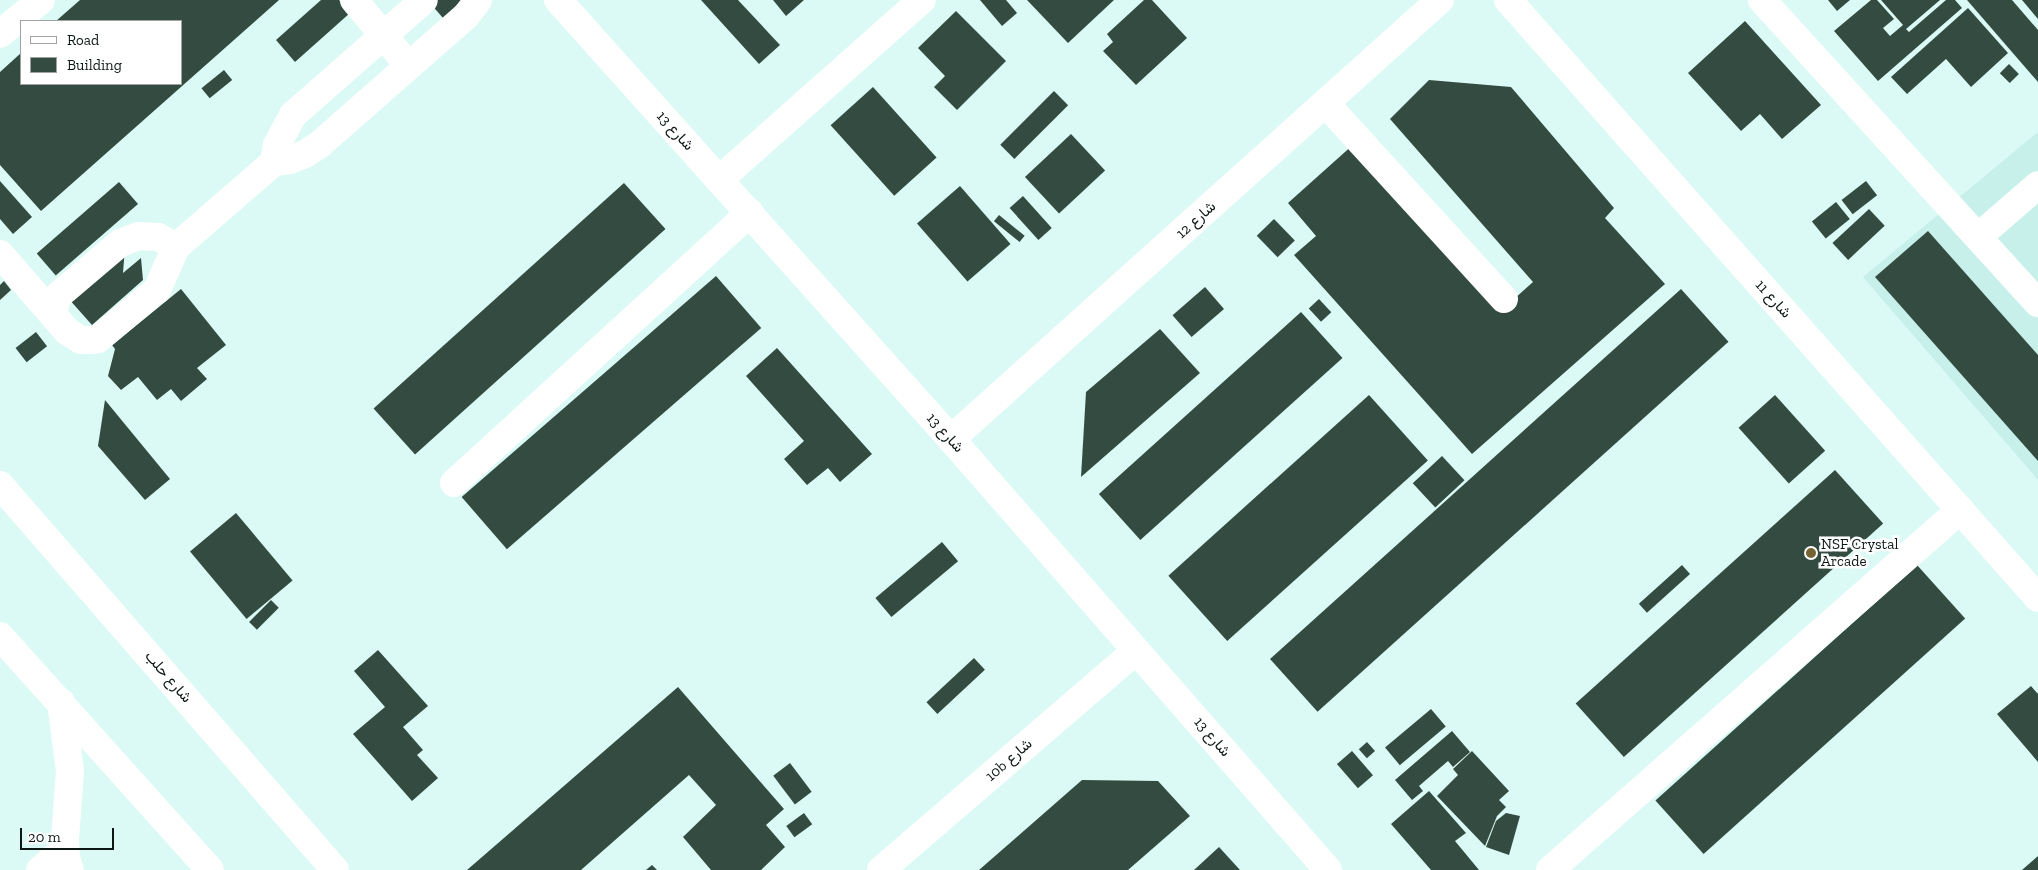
<!DOCTYPE html>
<meta charset="utf-8">
<style>
body{margin:0}
#map{position:relative;width:2038px;height:870px;overflow:hidden;background:#dbfaf5;font-family:"Zilla Slab",Vazirmatn,serif}
div>[style]{position:absolute}
[style*='--x']{left:calc(var(--x)*1px);top:calc(var(--y)*1px);width:calc(var(--w)*1px);rotate:calc(var(--a)*1deg)}
.built>*{inset:0;background:#c7f0ea}
.building>*{inset:0;background:#334b40;transform-origin:0 0}
.minor>*{height:28px;margin:-14px;padding:0 14px;transform-origin:14px;border-radius:14px;background:#fff}
.dots>*{width:14px;height:14px;translate:-50% -50%;box-sizing:border-box;border:2px solid #fff;border-radius:50%}
span{translate:-50% -50%;white-space:nowrap;text-align:center;line-height:1.15;-webkit-text-stroke:5px #fff;paint-order:stroke}
.street-label{font-size:15px;color:#0d1816}
.poi-label{font-size:15px;color:#0d1816}
.left{translate:0 -50%;text-align:left}
.legend{position:absolute;left:20px;top:20px;width:162px;height:65px;box-sizing:border-box;background:#fff;border:1px solid #9ea3a2;margin:0;padding:6px 9px;list-style:none;font-size:15px;color:#0d1816}
.legend li{display:flex;align-items:center;gap:10px;height:25px}
.legend b{width:25px;border:1px solid #9ea3a2}
.scale{position:absolute;left:20px;top:828px;width:94px;height:22px;box-sizing:border-box;border:2px solid #0d1816;border-top:0;padding-left:6px;font-size:15px;line-height:18px;white-space:nowrap;color:#0d1816;-webkit-text-stroke:4px #fff;paint-order:stroke}
</style>
<div id="map">
<div class="built">
<i style="clip-path:polygon(2038px 132px,2038px 480px,1863px 277px)"></i>
</div>
<div class="building">
<i style="clip-path:polygon(80px 0,279px 0,41px 211px,0 165px,0 72px,21px 53px,21px 84px,181px 84px,181px 21px,56px 21px)"></i>
<i style="clip-path:polygon(321px 0,339px 0,350px 13px,295px 62px,276px 40px)"></i>
<i style="clip-path:polygon(434px 0,462px 0,463px 2px,443px 18px,430px 3px)"></i>
<i style="clip-path:polygon(701px 0,738px 0,780px 45px,759px 64px)"></i>
<i style="clip-path:polygon(773px 0,804px 0,786px 16px)"></i>
<i style="clip-path:polygon(980px 0,1006px 0,1017px 13px,1002px 26px)"></i>
<i style="clip-path:polygon(1027px 0,1114px 0,1068px 43px)"></i>
<i style="clip-path:polygon(1144px 0,1152px 0,1187px 38px,1136px 85px,1103px 51px,1113px 42px,1107px 34px)"></i>
<i style="clip-path:polygon(1828px 0,1850px 0,1837px 11px)"></i>
<i style="clip-path:polygon(1871px 0,1877px 0,1894px 19px,1883px 28px,1890px 36px,1903px 25px,1881px 0,1940px 0,1906px 29px,1909px 32px,1946px 0,1955px 0,1962px 8px,1878px 81px,1834px 31px)"></i>
<i style="clip-path:polygon(1967px 0,2012px 0,2038px 30px,2038px 82px)"></i>
<i style="clip-path:polygon(2022px 0,2038px 0,2038px 19px)"></i>
<i style="clip-path:polygon(1968px 8px,2008px 53px,1971px 87px,1946px 59px,1907px 94px,1891px 77px)"></i>
<i style="clip-path:polygon(956px 11px,1006px 61px,957px 110px,934px 87px,945px 76px,918px 48px)"></i>
<i style="clip-path:polygon(1745px 21px,1821px 105px,1782px 139px,1760px 114px,1741px 131px,1688px 73px)"></i>
<i style="left:2009px;top:64px;width:14px;height:13px;rotate:45deg"></i>
<i style="left:224px;top:70px;width:13px;height:29px;rotate:51deg"></i>
<i style="clip-path:polygon(1429px 80px,1511px 87px,1614px 208px,1605px 218px,1665px 284px,1472px 454px,1294px 255px,1316px 236px,1288px 203px,1355px 143px,1503px 309px,1533px 282px,1390px 119px)"></i>
<i style="left:873px;top:87px;width:95px;height:57px;rotate:48deg"></i>
<i style="left:1054px;top:91px;width:20px;height:76px;rotate:45deg"></i>
<i style="left:1071px;top:134px;width:50px;height:63px;rotate:47deg"></i>
<i style="clip-path:polygon(0 181px,32px 217px,13px 234px,0 219px)"></i>
<i style="left:1866px;top:181px;width:18px;height:31px;rotate:52deg"></i>
<i style="left:119px;top:182px;width:29px;height:109px;rotate:49deg"></i>
<i style="left:624px;top:183px;width:62px;height:337px;rotate:48deg"></i>
<i style="left:960px;top:186px;width:77px;height:57px;rotate:49deg"></i>
<i style="left:1023px;top:196px;width:43px;height:18px;rotate:48deg"></i>
<i style="left:1836px;top:202px;width:22px;height:31px;rotate:51deg"></i>
<i style="left:1869px;top:209px;width:23px;height:50px;rotate:47deg"></i>
<i style="left:999px;top:215px;width:33px;height:8px;rotate:39deg"></i>
<i style="left:1274px;top:219px;width:30px;height:24px;rotate:46deg"></i>
<i style="clip-path:polygon(1928px 231px,2038px 355px,2038px 461px,1875px 277px)"></i>
<i style="clip-path:polygon(125px 248px,123px 273px,141px 258px,143px 280px,92px 325px,68px 298px)"></i>
<i style="left:716px;top:276px;width:69px;height:337px;rotate:49deg"></i>
<i style="clip-path:polygon(4px 281px,11px 290px,0 300px,0 285px)"></i>
<i style="left:1205px;top:287px;width:29px;height:43px;rotate:49deg"></i>
<i style="clip-path:polygon(181px 289px,226px 345px,197px 368px,207px 379px,181px 401px,171px 389px,157px 400px,138px 377px,121px 390px,108px 376px,115px 349px,112px 345px)"></i>
<i style="left:1681px;top:289px;width:71px;height:553px;rotate:48deg"></i>
<i style="left:1319px;top:299px;width:18px;height:14px;rotate:47deg"></i>
<i style="left:1301px;top:312px;width:62px;height:272px;rotate:48deg"></i>
<i style="clip-path:polygon(1160px 329px,1200px 373px,1081px 477px,1086px 392px)"></i>
<i style="left:36px;top:332px;width:18px;height:26px;rotate:52deg"></i>
<i style="clip-path:polygon(777px 348px,872px 454px,840px 482px,828px 468px,807px 485px,784px 459px,804px 441px,746px 376px)"></i>
<i style="left:1369px;top:395px;width:88px;height:270px;rotate:48deg"></i>
<i style="left:1775px;top:395px;width:75px;height:49px;rotate:48deg"></i>
<i style="clip-path:polygon(105px 400px,170px 479px,145px 500px,98px 446px)"></i>
<i style="left:1442px;top:456px;width:33px;height:40px;rotate:47deg"></i>
<i style="left:1835px;top:470px;width:72px;height:349px;rotate:48deg"></i>
<i style="left:236px;top:513px;width:88px;height:60px;rotate:50deg"></i>
<i style="left:942px;top:542px;width:25px;height:87px;rotate:50deg"></i>
<i style="left:1682px;top:565px;width:12px;height:58px;rotate:48deg"></i>
<i style="left:1917px;top:565px;width:72px;height:352px;rotate:48deg"></i>
<i style="left:271px;top:600px;width:11px;height:31px;rotate:45deg"></i>
<i style="clip-path:polygon(378px 650px,428px 706px,403px 727px,423px 750px,417px 755px,438px 778px,412px 801px,353px 734px,385px 707px,354px 671px)"></i>
<i style="left:974px;top:658px;width:16px;height:65px;rotate:47deg"></i>
<i style="clip-path:polygon(2031px 686px,2038px 694px,2038px 762px,1997px 714px)"></i>
<i style="clip-path:polygon(678px 687px,784px 809px,766px 825px,785px 847px,761px 870px,711px 870px,683px 837px,716px 805px,689px 775px,581px 870px,467px 870px)"></i>
<i style="left:1431px;top:709px;width:23px;height:60px;rotate:50deg"></i>
<i style="clip-path:polygon(1452px 731px,1470px 752px,1453px 767px,1448px 761px,1419px 786px,1423px 791px,1412px 800px,1395px 780px)"></i>
<i style="left:1367px;top:742px;width:12px;height:11px;rotate:48deg"></i>
<i style="left:1352px;top:751px;width:32px;height:20px;rotate:49deg"></i>
<i style="clip-path:polygon(1472px 751px,1509px 791px,1499px 800px,1506px 807px,1497px 816px,1485px 846px,1437px 796px,1458px 775px,1453px 769px)"></i>
<i style="left:790px;top:763px;width:36px;height:21px;rotate:53deg"></i>
<i style="clip-path:polygon(1082px 780px,1158px 781px,1190px 816px,1128px 870px,979px 870px)"></i>
<i style="clip-path:polygon(1429px 791px,1466px 833px,1455px 841px,1479px 870px,1431px 870px,1391px 824px)"></i>
<i style="left:804px;top:813px;width:14px;height:22px;rotate:54deg"></i>
<i style="clip-path:polygon(1506px 813px,1520px 816px,1509px 855px,1486px 847px,1496px 821px)"></i>
<i style="clip-path:polygon(1219px 847px,1240px 870px,1194px 870px)"></i>
<i style="clip-path:polygon(2038px 856px,2038px 870px,2022px 870px)"></i>
<i style="clip-path:polygon(652px 865px,657px 870px,646px 870px)"></i>
</div>
<div class="minor">
<i style="--x:354;--y:0;--w:86;--a:50.2"></i>
<i style="--x:558;--y:0;--w:589;--a:48.16"></i>
<i style="--x:951;--y:439;--w:573;--a:48.82"></i>
<i style="--x:1508;--y:0;--w:799;--a:48.45"></i>
<i style="--x:1762;--y:0;--w:410;--a:47.7"></i>
<i style="--x:0;--y:34;--w:53;--a:-39.7"></i>
<i style="--x:1326;--y:104;--w:264;--a:47.6"></i>
<i style="--x:274;--y:162;--w:17;--a:-80"></i>
<i style="--x:277;--y:145;--w:34;--a:-62"></i>
<i style="--x:293;--y:115;--w:174;--a:-41.3"></i>
<i style="--x:719;--y:180;--w:271;--a:-41.6"></i>
<i style="--x:1978;--y:237;--w:79;--a:-40.9"></i>
<i style="--x:176;--y:247;--w:130;--a:-40.9"></i>
<i style="--x:274;--y:162;--w:16;--a:-7"></i>
<i style="--x:290;--y:160;--w:16;--a:-22"></i>
<i style="--x:305;--y:154;--w:17;--a:-33"></i>
<i style="--x:319;--y:145;--w:196;--a:-41.3"></i>
<i style="--x:466;--y:16;--w:20;--a:-53"></i>
<i style="--x:0;--y:254;--w:102;--a:49"></i>
<i style="--x:67;--y:331;--w:17;--a:33"></i>
<i style="--x:81;--y:340;--w:9;--a:0"></i>
<i style="--x:90;--y:340;--w:8;--a:-7"></i>
<i style="--x:98;--y:339;--w:77;--a:-39.7"></i>
<i style="--x:157;--y:290;--w:47;--a:-66.2"></i>
<i style="--x:176;--y:247;--w:21;--a:-151"></i>
<i style="--x:158;--y:237;--w:19;--a:-177"></i>
<i style="--x:139;--y:236;--w:20;--a:160"></i>
<i style="--x:120;--y:243;--w:79;--a:139.6"></i>
<i style="--x:60;--y:294;--w:9;--a:122"></i>
<i style="--x:55;--y:302;--w:13;--a:94"></i>
<i style="--x:951;--y:439;--w:657;--a:-41.92"></i>
<i style="--x:454;--y:483;--w:401;--a:-42.4"></i>
<i style="--x:0;--y:485;--w:510;--a:48.97"></i>
<i style="--x:0;--y:636;--w:314;--a:48.1"></i>
<i style="--x:61;--y:702;--w:70;--a:82.6"></i>
<i style="--x:70;--y:771;--w:68;--a:94.2"></i>
<i style="--x:65;--y:839;--w:19;--a:87"></i>
<i style="--x:66;--y:858;--w:13;--a:72"></i>
<i style="--x:40;--y:870;--w:33;--a:-41"></i>
<i style="--x:881;--y:870;--w:336;--a:-40.7"></i>
<i style="--x:1550;--y:870;--w:546;--a:-41.28"></i>
</div>
<div class="dots">
<i style="left:1811px;top:553px;background:#766332"></i>
</div>
<div class="street-label">
<span style="left:675px;top:131px;rotate:48deg">شارع 13</span>
<span style="left:1196px;top:220px;rotate:-42deg">شارع 12</span>
<span style="left:1773px;top:299px;rotate:48deg">شارع 11</span>
<span style="left:945px;top:433px;rotate:48deg">شارع 13</span>
<span style="left:168px;top:677px;rotate:49deg">شارع حلب</span>
<span style="left:1212px;top:737px;rotate:49deg">شارع 13</span>
<span style="left:1009px;top:760px;rotate:-41deg">10b شارع</span>
</div>
<div class="poi-label">
<span class="left" style="left:1821px;top:553px">NSF Crystal<br>Arcade</span>
</div>
<ul class="legend">
<li><b style="height:6px;background:#fff"></b>Road</li>
<li><b style="height:14px;background:#334b40"></b>Building</li>
</ul>
<div class="scale">20 m</div>
</div>
